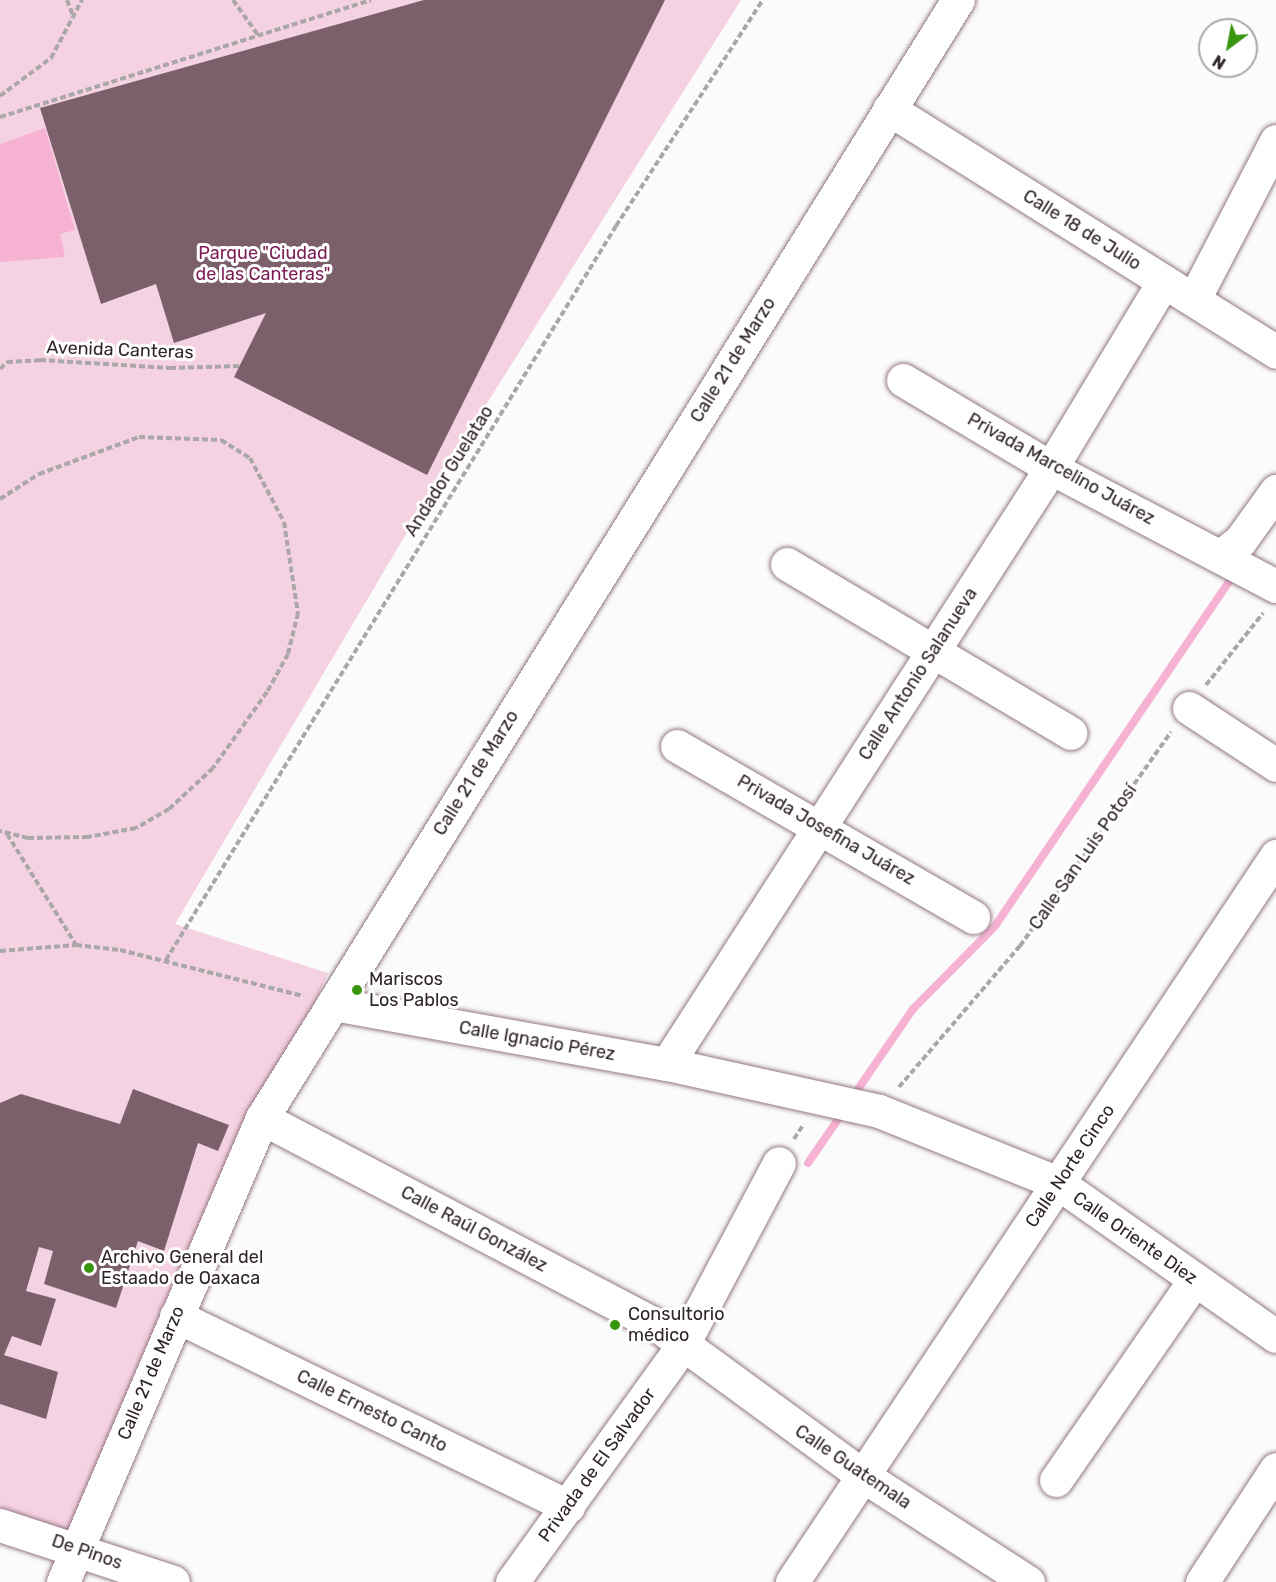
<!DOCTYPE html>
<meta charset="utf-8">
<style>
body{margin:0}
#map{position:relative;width:1276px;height:1582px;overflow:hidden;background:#fbfbfb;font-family:Rubik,sans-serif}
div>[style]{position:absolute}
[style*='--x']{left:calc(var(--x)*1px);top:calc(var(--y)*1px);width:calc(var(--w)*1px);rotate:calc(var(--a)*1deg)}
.green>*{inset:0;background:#f5d2e1}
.water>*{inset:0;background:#f5b2d2}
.stream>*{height:8px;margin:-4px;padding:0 4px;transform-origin:4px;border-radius:4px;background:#f5b2d2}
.building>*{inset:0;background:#7b606c}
.path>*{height:4px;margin-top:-2px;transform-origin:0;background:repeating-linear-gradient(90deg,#aba7a9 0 6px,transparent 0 9px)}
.roads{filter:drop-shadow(0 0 2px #937784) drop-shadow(0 0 2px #937784)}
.minor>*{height:33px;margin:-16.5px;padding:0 16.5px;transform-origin:16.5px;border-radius:16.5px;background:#fff}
.dots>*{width:16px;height:16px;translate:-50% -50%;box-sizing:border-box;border:3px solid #fff;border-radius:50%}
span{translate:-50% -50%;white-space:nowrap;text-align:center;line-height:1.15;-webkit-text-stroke:6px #fff;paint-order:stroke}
.street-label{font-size:18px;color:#30252a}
.park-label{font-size:18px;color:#7b1c54}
.poi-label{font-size:18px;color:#30252a}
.left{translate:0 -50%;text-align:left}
.north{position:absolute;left:1198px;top:18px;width:60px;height:60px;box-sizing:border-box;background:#fff;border:2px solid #aca8aa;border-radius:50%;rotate:212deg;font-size:16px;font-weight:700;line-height:24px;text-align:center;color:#30252a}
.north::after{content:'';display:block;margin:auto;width:21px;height:27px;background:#399510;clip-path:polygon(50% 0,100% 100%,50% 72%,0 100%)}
</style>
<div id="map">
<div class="green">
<i style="clip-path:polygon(0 0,741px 0,428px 497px,175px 924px,328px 973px,63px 1559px,0 1537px)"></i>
</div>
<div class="water">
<i style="clip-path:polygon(45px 128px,75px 230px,60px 234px,65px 257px,0 262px,0 144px)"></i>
</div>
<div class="stream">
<i style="--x:852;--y:1098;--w:108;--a:-55.6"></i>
<i style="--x:913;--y:1009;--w:117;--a:-45.3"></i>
<i style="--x:995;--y:926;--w:428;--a:-55.8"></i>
<i style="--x:808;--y:1163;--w:62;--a:-55.5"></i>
</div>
<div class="building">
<i style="clip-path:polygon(424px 0,665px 0,427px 475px,234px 377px,266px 313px,174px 343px,156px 284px,101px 304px,40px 108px)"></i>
<i style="clip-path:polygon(133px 1089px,229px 1125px,218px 1151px,198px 1143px,164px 1251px,138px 1241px,116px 1308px,44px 1284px,53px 1251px,39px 1247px,26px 1291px,56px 1299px,41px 1346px,12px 1336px,4px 1355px,58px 1372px,46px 1419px,0 1404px,0 1103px,21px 1094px,120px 1124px)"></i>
</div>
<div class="path">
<i style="--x:67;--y:0;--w:19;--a:69"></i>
<i style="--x:233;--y:0;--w:43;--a:54.5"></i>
<i style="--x:0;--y:96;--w:64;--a:-36.7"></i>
<i style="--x:51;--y:58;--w:66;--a:-61.9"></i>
<i style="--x:0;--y:117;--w:389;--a:-17.5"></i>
<i style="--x:0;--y:369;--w:10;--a:-45"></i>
<i style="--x:7;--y:362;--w:33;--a:-3"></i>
<i style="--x:40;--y:360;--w:130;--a:3.5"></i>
<i style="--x:170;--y:368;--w:71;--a:-1.6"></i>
<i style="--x:0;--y:499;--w:46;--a:-32.7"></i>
<i style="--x:39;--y:474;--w:107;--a:-20.3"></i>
<i style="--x:139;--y:437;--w:82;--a:2.1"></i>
<i style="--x:221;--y:440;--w:34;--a:32"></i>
<i style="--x:250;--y:458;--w:72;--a:62"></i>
<i style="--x:284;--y:522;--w:92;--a:81.3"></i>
<i style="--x:298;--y:613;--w:42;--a:103.7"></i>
<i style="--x:288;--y:654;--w:43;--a:118.9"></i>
<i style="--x:267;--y:692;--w:93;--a:125.4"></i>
<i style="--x:213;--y:768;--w:60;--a:137"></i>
<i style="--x:169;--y:809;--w:38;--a:150"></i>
<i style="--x:136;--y:828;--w:49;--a:169.4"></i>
<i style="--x:88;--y:837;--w:60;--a:179"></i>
<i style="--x:28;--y:838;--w:29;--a:-166"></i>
<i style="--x:1206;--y:685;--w:92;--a:-51.6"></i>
<i style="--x:7;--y:834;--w:131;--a:58.1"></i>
<i style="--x:0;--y:951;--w:76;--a:-4.5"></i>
<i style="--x:76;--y:945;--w:44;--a:6.5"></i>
<i style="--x:120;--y:950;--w:189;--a:14.1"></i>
<i style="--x:166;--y:960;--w:861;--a:-58.49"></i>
<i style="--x:616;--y:226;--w:270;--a:-57"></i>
<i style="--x:899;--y:1087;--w:186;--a:-49.4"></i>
<i style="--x:1020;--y:946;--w:262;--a:-54.8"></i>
<i style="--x:794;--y:1139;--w:17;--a:-57"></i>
</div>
<div class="roads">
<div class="minor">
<i style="--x:889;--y:109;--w:457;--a:32.1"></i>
<i style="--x:1194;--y:299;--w:178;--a:-62.6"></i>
<i style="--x:903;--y:380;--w:172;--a:30.7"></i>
<i style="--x:1051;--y:468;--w:254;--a:27.7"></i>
<i style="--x:1222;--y:555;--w:23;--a:-38"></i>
<i style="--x:1240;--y:541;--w:62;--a:-54.2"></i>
<i style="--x:787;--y:564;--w:330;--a:30.8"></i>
<i style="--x:1189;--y:708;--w:104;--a:33.2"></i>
<i style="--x:677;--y:746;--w:342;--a:30"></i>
<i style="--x:333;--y:1004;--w:339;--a:10.2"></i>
<i style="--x:667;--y:1064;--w:217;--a:12.5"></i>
<i style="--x:879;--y:1111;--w:193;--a:21.9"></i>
<i style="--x:1058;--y:1183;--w:266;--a:35.1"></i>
<i style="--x:667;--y:1064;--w:709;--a:-57.21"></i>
<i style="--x:1051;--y:468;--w:218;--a:-58.9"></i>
<i style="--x:262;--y:1118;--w:446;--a:27.7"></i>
<i style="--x:657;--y:1325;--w:258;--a:36.2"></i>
<i style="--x:865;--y:1477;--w:194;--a:32.8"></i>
<i style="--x:176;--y:1316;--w:436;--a:25.9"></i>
<i style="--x:1056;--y:1480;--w:244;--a:-55.3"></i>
<i style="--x:0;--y:1525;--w:182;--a:18.2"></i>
<i style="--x:63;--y:1582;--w:505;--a:-66.79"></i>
<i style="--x:262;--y:1118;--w:1317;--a:-58.1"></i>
<i style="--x:512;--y:1582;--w:289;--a:-54.2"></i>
<i style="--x:681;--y:1348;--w:209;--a:-62.1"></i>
<i style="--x:792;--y:1582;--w:873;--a:-56.31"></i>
<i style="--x:1202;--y:1582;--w:135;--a:-56.8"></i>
</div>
</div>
<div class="dots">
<i style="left:357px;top:990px;background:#399510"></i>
<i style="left:89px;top:1268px;background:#399510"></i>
<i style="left:615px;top:1325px;background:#399510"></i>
</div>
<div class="street-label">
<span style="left:1082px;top:230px;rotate:32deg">Calle 18 de Julio</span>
<span style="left:120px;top:350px;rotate:2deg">Avenida Canteras</span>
<span style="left:733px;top:360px;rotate:-58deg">Calle 21 de Marzo</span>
<span style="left:1061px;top:469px;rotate:29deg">Privada Marcelino Juárez</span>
<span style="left:449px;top:471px;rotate:-58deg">Andador Guelatao</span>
<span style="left:918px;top:674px;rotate:-57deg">Calle Antonio Salanueva</span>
<span style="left:476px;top:773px;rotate:-58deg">Calle 21 de Marzo</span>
<span style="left:826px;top:830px;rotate:30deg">Privada Josefina Juárez</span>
<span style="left:1083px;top:857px;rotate:-55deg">Calle San Luis Potosí</span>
<span style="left:537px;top:1041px;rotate:10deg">Calle Ignacio Pérez</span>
<span style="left:1070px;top:1166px;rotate:-56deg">Calle Norte Cinco</span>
<span style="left:474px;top:1229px;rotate:28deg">Calle Raúl González</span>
<span style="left:1135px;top:1238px;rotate:35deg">Calle Oriente Diez</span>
<span style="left:151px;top:1373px;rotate:-67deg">Calle 21 de Marzo</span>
<span style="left:372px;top:1411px;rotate:26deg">Calle Ernesto Canto</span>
<span style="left:597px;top:1465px;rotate:-54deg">Privada de El Salvador</span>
<span style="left:853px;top:1467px;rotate:34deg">Calle Guatemala</span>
<span style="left:87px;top:1552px;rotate:19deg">De Pinos</span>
</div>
<div class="park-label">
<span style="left:263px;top:264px">Parque "Ciudad<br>de las Canteras"</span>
</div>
<div class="poi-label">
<span class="left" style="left:369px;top:990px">Mariscos<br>Los Pablos</span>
<span class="left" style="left:101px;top:1268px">Archivo General del<br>Estaado de Oaxaca</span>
<span class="left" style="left:628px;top:1325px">Consultorio<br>médico</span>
</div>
<div class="north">N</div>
</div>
